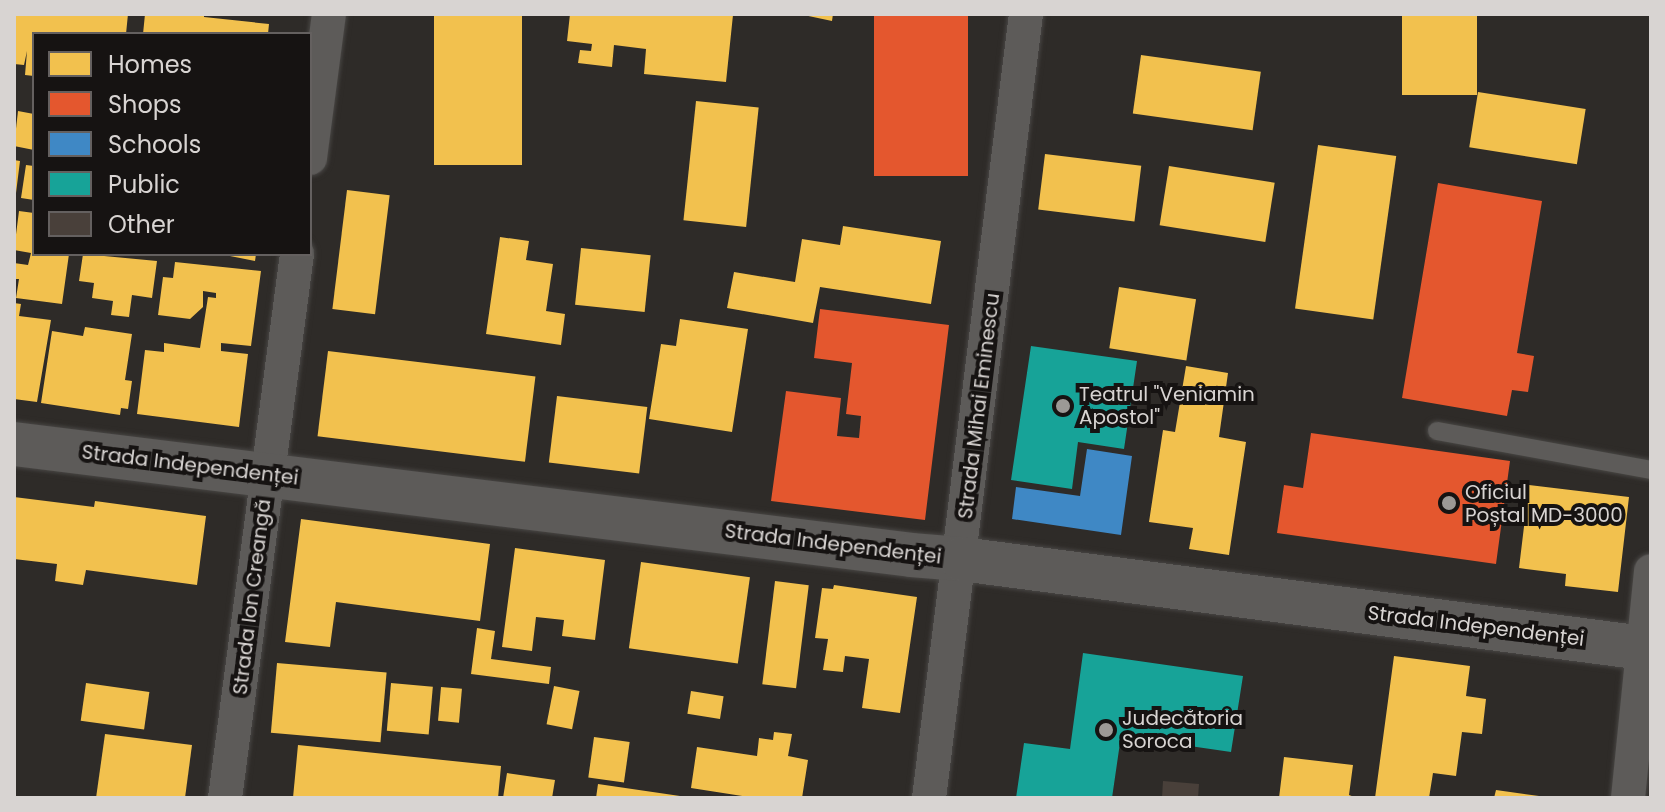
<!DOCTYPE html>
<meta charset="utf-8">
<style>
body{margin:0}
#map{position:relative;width:1665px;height:812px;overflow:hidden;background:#2e2b28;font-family:Poppins,sans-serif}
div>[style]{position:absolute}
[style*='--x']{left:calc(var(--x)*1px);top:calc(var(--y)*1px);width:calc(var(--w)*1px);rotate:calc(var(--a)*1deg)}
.homes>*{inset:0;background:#f2c14e;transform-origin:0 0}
.shops>*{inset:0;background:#e4572e;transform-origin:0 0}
.schools>*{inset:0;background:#3f88c5}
.public>*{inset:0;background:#17a398}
.building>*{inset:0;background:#49403a}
.roads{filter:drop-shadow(0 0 2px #484644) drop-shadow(0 0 2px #484644)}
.service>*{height:18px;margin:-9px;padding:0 9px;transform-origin:9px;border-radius:9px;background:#5d5b59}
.minor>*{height:34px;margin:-17px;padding:0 17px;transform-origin:17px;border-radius:17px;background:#5d5b59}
.secondary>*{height:44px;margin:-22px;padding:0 22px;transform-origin:22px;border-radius:22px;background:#5d5b59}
.dots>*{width:22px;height:22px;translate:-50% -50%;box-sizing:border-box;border:4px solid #161312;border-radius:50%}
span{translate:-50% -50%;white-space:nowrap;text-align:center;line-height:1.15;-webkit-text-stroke:8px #161312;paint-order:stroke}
.poi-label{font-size:20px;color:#d8d4d2}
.left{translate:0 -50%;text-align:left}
.street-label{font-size:20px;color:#d8d4d2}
.frame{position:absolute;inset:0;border:16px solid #d8d4d2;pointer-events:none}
.legend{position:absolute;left:32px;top:32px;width:280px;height:224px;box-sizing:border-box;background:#161312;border:2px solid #64605f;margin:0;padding:10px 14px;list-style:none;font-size:24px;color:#d8d4d2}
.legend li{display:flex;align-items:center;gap:16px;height:40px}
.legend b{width:40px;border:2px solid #64605f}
</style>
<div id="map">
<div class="homes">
<i style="clip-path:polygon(14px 14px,128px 14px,126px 34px,34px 34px,34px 76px,25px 75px,27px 51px,24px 65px,14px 64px)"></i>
<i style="clip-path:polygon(145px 14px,204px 14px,204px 17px,269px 24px,268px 34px,143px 34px)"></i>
<i style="left:434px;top:14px;width:88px;height:151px"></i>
<i style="clip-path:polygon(570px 14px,733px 15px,726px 82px,644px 74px,646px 49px,614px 45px,612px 67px,578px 63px,580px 50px,591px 51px,592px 44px,567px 41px)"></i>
<i style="clip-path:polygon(799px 14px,833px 14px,832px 21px)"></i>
<i style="left:1402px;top:14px;width:75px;height:81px"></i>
<i style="left:1141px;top:55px;width:121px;height:59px;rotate:8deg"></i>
<i style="left:1478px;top:92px;width:109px;height:56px;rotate:9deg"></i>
<i style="left:696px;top:101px;width:63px;height:120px;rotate:6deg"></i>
<i style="clip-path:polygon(18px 111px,34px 114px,34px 150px,14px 146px)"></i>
<i style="left:1318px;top:145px;width:79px;height:165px;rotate:8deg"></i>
<i style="left:1045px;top:154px;width:97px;height:56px;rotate:7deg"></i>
<i style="clip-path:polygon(14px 160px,20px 161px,16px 193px,14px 193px)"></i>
<i style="clip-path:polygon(26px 165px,34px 166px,34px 200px,21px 198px)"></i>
<i style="left:1169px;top:166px;width:107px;height:60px;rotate:9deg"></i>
<i style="left:347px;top:190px;width:43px;height:120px;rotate:7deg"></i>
<i style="clip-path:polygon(19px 211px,34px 213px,34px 254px,69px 254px,62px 304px,16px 298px,19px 279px,14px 279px,14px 263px,28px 265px,31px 253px,14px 250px)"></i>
<i style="clip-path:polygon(843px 226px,941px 241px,931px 304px,820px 287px,813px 323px,727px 308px,734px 272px,795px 282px,802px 239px,840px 245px)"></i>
<i style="clip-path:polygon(500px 237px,529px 241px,526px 260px,553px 264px,546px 311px,565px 314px,561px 345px,486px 334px)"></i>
<i style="left:581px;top:248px;width:70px;height:57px;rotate:6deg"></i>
<i style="clip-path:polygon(83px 254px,157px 261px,152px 298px,132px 295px,129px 317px,111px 315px,113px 301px,92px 298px,94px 283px,79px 281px)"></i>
<i style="clip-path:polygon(220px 254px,256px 254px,255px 261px)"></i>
<i style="clip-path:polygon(175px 262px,261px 271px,251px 346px,221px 343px,221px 351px,248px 354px,239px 427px,137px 414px,145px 350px,164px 352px,164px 343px,200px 348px,208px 297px,216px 298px,216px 293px,203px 291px,203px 307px,190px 319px,158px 315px,163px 277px,173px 278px)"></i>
<i style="left:1119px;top:287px;width:78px;height:62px;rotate:9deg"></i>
<i style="clip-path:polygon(14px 303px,21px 304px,19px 316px,51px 320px,37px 402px,14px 399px)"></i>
<i style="clip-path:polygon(680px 319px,748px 329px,732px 432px,649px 419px,661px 344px,676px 346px)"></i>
<i style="clip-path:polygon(85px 327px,132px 334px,125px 380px,132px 381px,128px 409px,121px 408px,120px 415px,41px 403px,52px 331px,83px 336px)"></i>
<i style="left:328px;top:351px;width:209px;height:86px;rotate:7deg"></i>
<i style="clip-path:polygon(1186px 366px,1228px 373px,1219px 437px,1246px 442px,1229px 555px,1189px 549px,1193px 528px,1149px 522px,1163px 430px,1175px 432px)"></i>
<i style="left:557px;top:396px;width:91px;height:67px;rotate:7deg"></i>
<i style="clip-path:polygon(1529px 485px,1629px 497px,1618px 592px,1565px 586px,1566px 574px,1519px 568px)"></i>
<i style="clip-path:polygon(14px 497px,94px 507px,95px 501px,206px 516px,197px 585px,86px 570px,83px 585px,55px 581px,57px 564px,14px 559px)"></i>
<i style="clip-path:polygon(301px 519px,490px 544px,480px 621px,336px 602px,330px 647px,285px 642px)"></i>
<i style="clip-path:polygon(515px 548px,605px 560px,595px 640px,562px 636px,564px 620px,536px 617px,532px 651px,502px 647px)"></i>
<i style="left:641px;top:562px;width:110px;height:87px;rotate:8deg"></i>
<i style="left:775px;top:581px;width:34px;height:104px;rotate:7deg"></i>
<i style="clip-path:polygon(834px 585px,917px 597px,900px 713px,862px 708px,869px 659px,845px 656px,843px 672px,823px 670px,828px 639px,815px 638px,822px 588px,833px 589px)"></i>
<i style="clip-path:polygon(477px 628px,495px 631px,491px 659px,551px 667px,549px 684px,471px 674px)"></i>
<i style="clip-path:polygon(1394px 656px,1470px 666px,1466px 696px,1486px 699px,1482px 734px,1462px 732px,1456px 776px,1433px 773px,1429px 798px,1375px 798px)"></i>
<i style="left:277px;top:663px;width:110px;height:70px;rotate:5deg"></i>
<i style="left:86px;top:683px;width:64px;height:38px;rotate:8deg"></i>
<i style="left:391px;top:683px;width:42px;height:48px;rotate:5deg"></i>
<i style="left:554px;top:686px;width:26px;height:39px;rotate:11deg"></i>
<i style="left:441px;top:687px;width:21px;height:34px;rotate:5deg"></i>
<i style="left:691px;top:691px;width:33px;height:23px;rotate:9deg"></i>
<i style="clip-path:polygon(774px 732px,792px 734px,788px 756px,808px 760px,802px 798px,755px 798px,691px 788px,697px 747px,757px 756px,759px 738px,773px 740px)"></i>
<i style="clip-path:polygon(105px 734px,192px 745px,185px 798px,96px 798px)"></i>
<i style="left:594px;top:737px;width:36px;height:41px;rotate:8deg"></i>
<i style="clip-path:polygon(298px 745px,501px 766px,498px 798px,293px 798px)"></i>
<i style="clip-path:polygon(1284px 757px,1353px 765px,1349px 795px,1357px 798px,1279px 798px)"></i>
<i style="clip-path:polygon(507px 773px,555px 780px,552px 798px,503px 798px)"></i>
<i style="clip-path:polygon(598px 784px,680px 796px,680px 798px,596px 798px)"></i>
<i style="clip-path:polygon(1496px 790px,1539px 796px,1539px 798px,1494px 798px)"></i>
</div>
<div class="shops">
<i style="left:874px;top:14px;width:94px;height:162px"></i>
<i style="clip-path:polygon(1438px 183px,1542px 201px,1517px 353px,1534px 356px,1528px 392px,1512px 390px,1507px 416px,1402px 398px)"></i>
<i style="clip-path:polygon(820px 309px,949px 325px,925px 520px,771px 501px,786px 391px,841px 398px,837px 436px,859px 438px,861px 416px,846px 414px,852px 363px,814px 358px)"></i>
<i style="clip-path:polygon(1311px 433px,1510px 461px,1496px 564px,1277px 533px,1284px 485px,1303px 488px)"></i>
</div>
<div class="schools">
<i style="clip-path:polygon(1087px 449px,1132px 456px,1121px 535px,1012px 519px,1016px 487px,1080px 496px)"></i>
</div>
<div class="public">
<i style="clip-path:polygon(1031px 346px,1137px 361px,1124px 449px,1078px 442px,1072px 489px,1011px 480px)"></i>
<i style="clip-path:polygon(1083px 653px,1243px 676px,1231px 752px,1121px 736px,1112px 798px,1016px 798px,1024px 743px,1070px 749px)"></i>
</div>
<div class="building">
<i style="clip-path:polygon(1163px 781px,1199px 784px,1198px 798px,1162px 798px)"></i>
</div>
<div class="roads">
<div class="service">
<i style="--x:1437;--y:431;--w:218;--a:10.3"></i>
</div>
<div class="minor">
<i style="--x:310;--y:158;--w:145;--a:-82.5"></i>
<i style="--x:225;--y:798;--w:549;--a:-82.46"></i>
<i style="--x:929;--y:798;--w:790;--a:-82.95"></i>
<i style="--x:1628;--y:798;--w:228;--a:-84.2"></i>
</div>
<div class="secondary">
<i style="--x:14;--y:444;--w:904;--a:7.05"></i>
<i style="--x:911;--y:555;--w:50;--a:4.6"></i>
<i style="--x:961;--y:559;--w:696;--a:7.43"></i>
</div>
</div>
<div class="dots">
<i style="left:1063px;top:406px;background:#9c9996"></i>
<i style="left:1449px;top:503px;background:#9c9996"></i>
<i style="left:1106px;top:730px;background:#9c9996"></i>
</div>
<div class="poi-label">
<span class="left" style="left:1079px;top:406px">Teatrul "Veniamin<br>Apostol"</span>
<span class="left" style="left:1465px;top:504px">Oficiul<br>Poștal MD-3000</span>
<span class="left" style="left:1122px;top:730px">Judecătoria<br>Soroca</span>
</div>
<div class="street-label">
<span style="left:979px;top:406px;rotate:-83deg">Strada Mihai Eminescu</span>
<span style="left:190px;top:465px;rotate:7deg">Strada Independenței</span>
<span style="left:833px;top:544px;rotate:7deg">Strada Independenței</span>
<span style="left:252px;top:597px;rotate:-83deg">Strada Ion Creangă</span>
<span style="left:1476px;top:626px;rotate:7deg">Strada Independenței</span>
</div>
<div class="frame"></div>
<ul class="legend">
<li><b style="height:22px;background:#f2c14e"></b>Homes</li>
<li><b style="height:22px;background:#e4572e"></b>Shops</li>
<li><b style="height:22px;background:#3f88c5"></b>Schools</li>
<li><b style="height:22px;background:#17a398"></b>Public</li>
<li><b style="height:22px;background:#49403a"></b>Other</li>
</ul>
</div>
